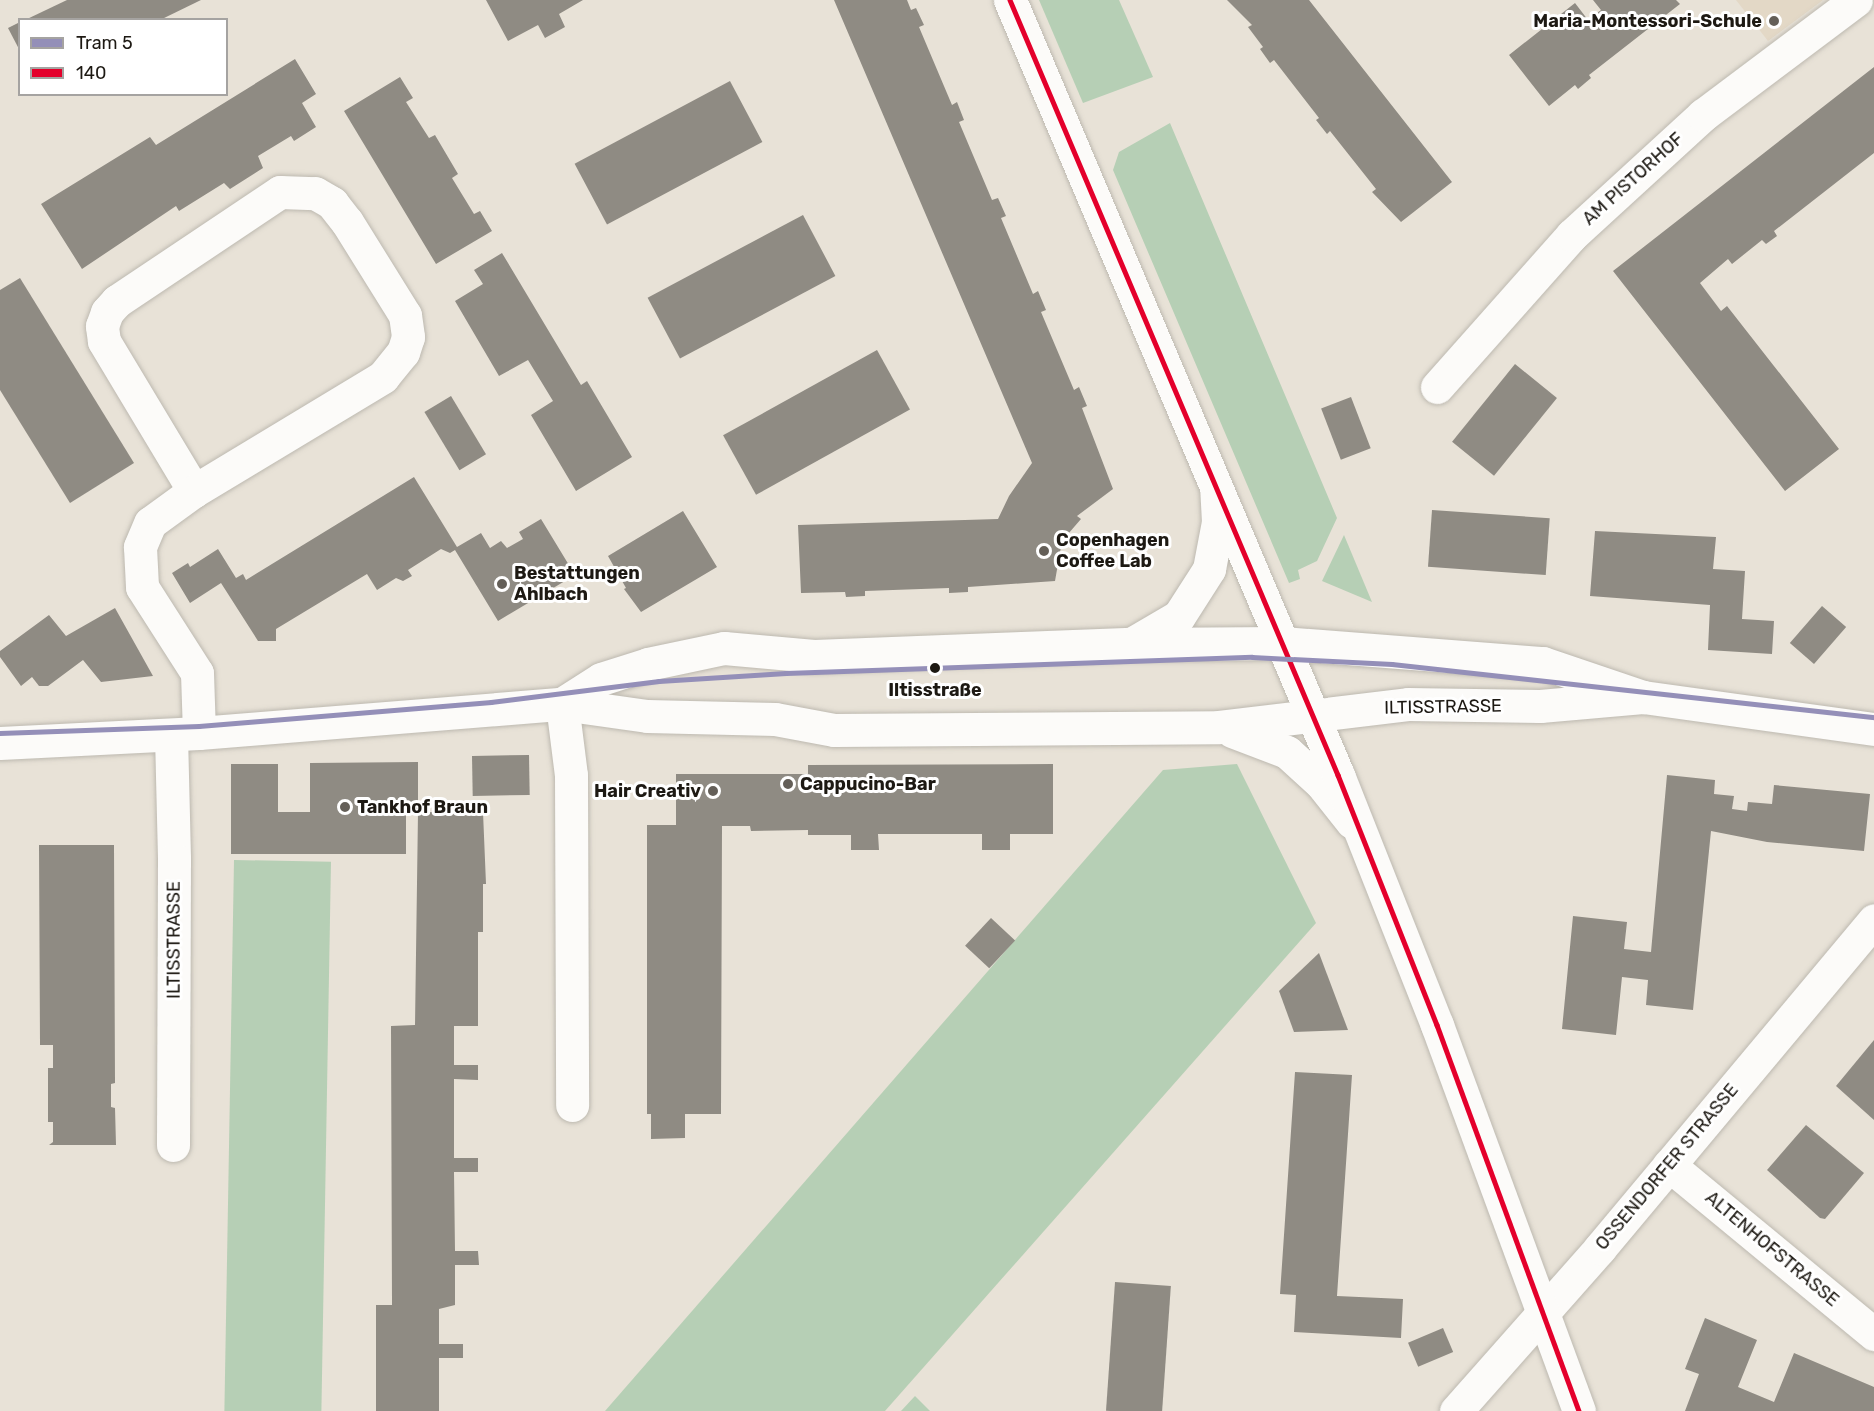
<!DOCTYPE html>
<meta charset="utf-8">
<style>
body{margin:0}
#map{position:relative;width:1874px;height:1411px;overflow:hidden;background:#e8e2d7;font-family:Rubik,sans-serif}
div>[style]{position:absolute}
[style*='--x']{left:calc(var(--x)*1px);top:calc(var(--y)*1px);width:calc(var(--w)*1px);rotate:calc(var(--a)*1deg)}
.built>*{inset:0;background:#e3d8c6}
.green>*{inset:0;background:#b6cfb5;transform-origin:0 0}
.building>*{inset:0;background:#8f8b83;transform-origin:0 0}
.roads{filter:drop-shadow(0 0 2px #bdb9b0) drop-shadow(0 0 2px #bdb9b0)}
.minor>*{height:33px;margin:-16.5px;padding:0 16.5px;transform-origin:16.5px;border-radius:16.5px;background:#fcfbf9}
.tertiary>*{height:33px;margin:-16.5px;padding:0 16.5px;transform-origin:16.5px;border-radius:16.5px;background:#fcfbf9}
.secondary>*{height:33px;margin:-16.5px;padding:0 16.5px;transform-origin:16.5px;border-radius:16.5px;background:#fcfbf9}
.bus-1>*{height:4.5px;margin:-2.25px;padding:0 2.25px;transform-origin:2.25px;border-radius:2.25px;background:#e4002b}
.tram-1>*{height:4.5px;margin:-2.25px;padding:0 2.25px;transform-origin:2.25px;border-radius:2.25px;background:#948fb8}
.dots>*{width:16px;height:16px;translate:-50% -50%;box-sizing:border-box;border:3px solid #fff;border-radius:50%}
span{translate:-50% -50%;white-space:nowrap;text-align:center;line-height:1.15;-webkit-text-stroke:6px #fff;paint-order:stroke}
.poi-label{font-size:18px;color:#1d1913;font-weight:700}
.right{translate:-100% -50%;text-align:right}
.left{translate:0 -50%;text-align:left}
.street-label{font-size:18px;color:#1d1913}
.stop-label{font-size:18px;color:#1d1913;font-weight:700}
.legend{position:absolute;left:18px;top:18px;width:210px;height:78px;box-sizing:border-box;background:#fff;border:2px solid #a5a3a1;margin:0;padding:8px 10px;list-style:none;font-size:18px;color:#1d1913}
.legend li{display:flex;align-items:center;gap:12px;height:30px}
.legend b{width:30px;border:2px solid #a5a3a1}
</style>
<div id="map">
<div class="built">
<i style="clip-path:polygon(1736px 0,1823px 0,1768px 41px)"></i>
</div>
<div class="green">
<i style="clip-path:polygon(1039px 0,1119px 0,1153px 77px,1083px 103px)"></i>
<i style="clip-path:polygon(1170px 123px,1337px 518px,1317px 561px,1298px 570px,1300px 579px,1289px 583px,1113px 170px,1119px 152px)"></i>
<i style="clip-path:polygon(1344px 535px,1372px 602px,1322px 581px)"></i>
<i style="clip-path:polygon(1237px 764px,1316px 923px,885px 1411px,605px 1411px,1163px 770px)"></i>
<i style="left:234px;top:860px;width:97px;height:551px;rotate:1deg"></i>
<i style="clip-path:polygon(915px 1396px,930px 1411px,901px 1411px)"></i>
</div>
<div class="building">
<i style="clip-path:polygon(67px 0,201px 0,160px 20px,25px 20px)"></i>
<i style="clip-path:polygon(486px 0,583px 0,559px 14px,565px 27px,545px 38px,538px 25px,508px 41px)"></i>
<i style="clip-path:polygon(834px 0,907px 0,911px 10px,916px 8px,924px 25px,919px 27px,952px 105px,957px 102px,964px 120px,959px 122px,992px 200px,998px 198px,1006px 216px,1001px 218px,1033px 294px,1038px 291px,1046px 310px,1041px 312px,1074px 390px,1079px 387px,1087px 406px,1082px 408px,1113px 489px,1077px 516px,1081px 519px,1062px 541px,1055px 581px,968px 587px,968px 592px,949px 593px,949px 588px,865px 591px,865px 596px,846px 597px,845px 592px,801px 593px,798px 525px,998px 519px,1009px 496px,1032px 463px)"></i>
<i style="clip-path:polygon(1227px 0,1309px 0,1452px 182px,1401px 222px,1372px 192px,1376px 189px,1330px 131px,1327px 134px,1316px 120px,1319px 118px,1274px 60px,1270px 63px,1260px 49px,1263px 47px,1248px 27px,1252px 25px)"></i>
<i style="clip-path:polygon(1593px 0,1676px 0,1680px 4px,1589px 75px,1591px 78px,1578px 89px,1575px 85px,1549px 106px,1509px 55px,1575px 3px,1588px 20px,1601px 10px)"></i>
<i style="clip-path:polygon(20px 22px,20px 51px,8px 28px)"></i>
<i style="clip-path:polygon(295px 59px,316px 94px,302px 103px,316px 127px,294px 141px,291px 136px,258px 156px,263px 168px,230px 189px,224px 183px,179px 211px,176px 206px,82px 269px,41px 204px,150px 137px,156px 145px)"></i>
<i style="clip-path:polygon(1874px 67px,1874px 153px,1774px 231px,1777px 236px,1766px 244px,1762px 240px,1732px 264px,1728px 259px,1700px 283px,1721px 311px,1727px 306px,1839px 449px,1785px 491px,1613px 271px)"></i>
<i style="clip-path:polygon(400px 77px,413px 98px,406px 102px,429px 138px,435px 135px,458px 174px,452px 178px,474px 214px,480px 211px,492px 231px,436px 264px,344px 111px)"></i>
<i style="left:730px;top:81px;width:69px;height:176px;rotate:62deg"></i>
<i style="left:803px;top:215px;width:69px;height:176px;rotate:62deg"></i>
<i style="clip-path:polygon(502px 253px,581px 385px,587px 381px,632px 457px,576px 491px,531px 415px,553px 401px,528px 360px,499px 376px,455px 301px,483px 284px,474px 270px)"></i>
<i style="clip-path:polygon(20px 278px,134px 463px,70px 503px,0 390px,0 290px)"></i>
<i style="left:877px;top:350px;width:68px;height:176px;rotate:61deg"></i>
<i style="left:1515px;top:364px;width:54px;height:100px;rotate:39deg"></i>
<i style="left:451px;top:396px;width:68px;height:31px;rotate:59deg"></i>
<i style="left:1351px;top:397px;width:55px;height:32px;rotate:69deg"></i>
<i style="clip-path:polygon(414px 477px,457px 547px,481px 533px,490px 548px,501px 541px,507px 548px,523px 539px,519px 532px,541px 519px,575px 575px,498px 621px,455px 550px,450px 553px,441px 549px,408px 570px,412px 576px,403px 581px,396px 578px,377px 590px,367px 574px,276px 629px,276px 641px,258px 641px,221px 583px,190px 603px,172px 573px,188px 563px,190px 567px,218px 549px,236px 578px,243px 574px,246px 580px)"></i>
<i style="left:1432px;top:510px;width:118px;height:57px;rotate:4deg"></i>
<i style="clip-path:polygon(683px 511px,717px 567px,641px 612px,624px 589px,626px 588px,608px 556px)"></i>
<i style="clip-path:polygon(1595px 531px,1716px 537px,1713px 569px,1745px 571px,1742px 619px,1774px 621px,1772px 654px,1708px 650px,1710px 605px,1590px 596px)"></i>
<i style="left:1822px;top:606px;width:32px;height:49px;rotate:41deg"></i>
<i style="clip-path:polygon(115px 608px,153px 676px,101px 682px,83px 660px,48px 686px,39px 686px,32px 677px,21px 686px,0 657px,0 651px,49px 615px,66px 636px)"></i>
<i style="left:529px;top:755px;width:40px;height:57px;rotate:89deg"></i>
<i style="clip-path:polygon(418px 762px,418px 812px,483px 812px,486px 884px,483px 884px,483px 932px,478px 932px,478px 1026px,454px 1026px,454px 1065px,478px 1065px,478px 1080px,454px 1079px,454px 1158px,478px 1158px,478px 1172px,454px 1172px,455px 1251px,478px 1251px,479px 1265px,455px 1265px,455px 1305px,439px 1309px,439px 1344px,463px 1344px,463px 1358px,439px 1358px,439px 1411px,376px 1411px,376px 1305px,392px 1305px,391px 1026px,415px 1025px,418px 812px,406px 812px,406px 854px,231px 854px,231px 764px,278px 764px,278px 812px,310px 812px,310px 763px)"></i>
<i style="clip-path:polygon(1053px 764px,1053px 834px,1010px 834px,1010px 850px,982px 850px,982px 834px,878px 834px,879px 850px,851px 850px,851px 835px,808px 835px,808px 830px,751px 831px,750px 826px,722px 826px,721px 1114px,685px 1114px,685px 1138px,651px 1139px,651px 1114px,647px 1114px,647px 825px,676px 825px,676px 774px,808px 774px,808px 765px)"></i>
<i style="clip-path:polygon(1667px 775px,1715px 780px,1714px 794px,1734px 796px,1732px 809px,1747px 811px,1748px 802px,1772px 804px,1774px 785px,1870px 794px,1864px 851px,1767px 842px,1711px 831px,1693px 1010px,1646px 1005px,1648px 980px,1622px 977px,1616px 1035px,1562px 1029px,1573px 916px,1627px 922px,1624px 949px,1651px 952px)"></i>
<i style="clip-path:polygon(39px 845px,114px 845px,115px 1083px,111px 1084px,111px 1107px,115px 1108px,116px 1145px,49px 1145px,53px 1142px,53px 1122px,48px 1122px,48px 1068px,53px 1068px,53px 1045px,40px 1045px)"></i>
<i style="left:991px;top:918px;width:33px;height:38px;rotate:43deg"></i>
<i style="clip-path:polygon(1319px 953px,1348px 1030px,1294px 1032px,1279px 991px)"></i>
<i style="clip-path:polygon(1874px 1040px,1874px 1120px,1836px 1086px)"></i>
<i style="clip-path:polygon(1295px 1072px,1352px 1075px,1337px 1296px,1403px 1299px,1401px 1338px,1294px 1332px,1296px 1295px,1280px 1294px)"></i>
<i style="clip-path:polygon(1806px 1125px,1864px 1173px,1825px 1219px,1820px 1218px,1767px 1170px)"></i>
<i style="left:1115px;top:1282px;width:56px;height:129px;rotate:4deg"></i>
<i style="clip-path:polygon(1705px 1318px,1757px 1340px,1738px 1387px,1774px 1402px,1794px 1353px,1874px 1387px,1874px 1411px,1685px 1411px,1699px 1374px,1685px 1369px)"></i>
<i style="left:1443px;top:1328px;width:26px;height:38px;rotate:67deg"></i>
</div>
<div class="roads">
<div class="minor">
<i style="--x:1437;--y:387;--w:203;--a:-48.4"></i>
<i style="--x:1572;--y:235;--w:178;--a:-42.5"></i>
<i style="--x:1703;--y:115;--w:191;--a:-36.9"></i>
<i style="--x:194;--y:491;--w:175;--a:-121"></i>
<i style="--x:104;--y:341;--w:15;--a:-98"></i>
<i style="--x:102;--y:326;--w:15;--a:-70"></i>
<i style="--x:107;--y:312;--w:15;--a:-48"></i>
<i style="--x:117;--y:301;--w:196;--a:-33.8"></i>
<i style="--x:280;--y:192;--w:35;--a:2"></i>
<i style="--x:315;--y:193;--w:20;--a:30"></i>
<i style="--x:332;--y:203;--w:24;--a:52"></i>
<i style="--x:347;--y:222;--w:110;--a:58.1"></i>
<i style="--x:405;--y:315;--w:22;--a:82"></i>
<i style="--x:408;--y:337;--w:16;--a:108"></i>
<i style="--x:403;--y:352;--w:32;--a:129"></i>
<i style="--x:383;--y:377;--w:221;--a:148.9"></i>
<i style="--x:194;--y:491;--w:54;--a:144"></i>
<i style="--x:150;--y:523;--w:26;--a:113"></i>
<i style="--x:140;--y:547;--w:40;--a:87.1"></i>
<i style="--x:142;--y:587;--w:102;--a:57.4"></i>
<i style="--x:197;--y:673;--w:60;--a:88.1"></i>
<i style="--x:562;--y:704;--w:72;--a:82.8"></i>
<i style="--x:571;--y:775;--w:330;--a:89.8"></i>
<i style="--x:171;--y:735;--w:124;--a:88.6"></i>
<i style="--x:174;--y:859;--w:286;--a:90.2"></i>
<i style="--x:1669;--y:1165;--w:266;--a:39.5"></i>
<i style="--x:1456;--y:1411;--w:217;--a:-48.5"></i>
<i style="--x:1600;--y:1248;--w:427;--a:-50.1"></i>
</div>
<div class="tertiary">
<i style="--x:1133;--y:643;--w:53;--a:-30.4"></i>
<i style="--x:1179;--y:616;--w:56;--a:-57.4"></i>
<i style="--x:1209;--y:569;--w:48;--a:-79.2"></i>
<i style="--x:1218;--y:522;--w:34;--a:-93"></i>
<i style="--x:562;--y:704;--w:46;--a:-32.7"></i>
<i style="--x:601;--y:679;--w:49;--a:-17.7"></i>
<i style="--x:648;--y:664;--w:78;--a:-11.9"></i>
<i style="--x:724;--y:648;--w:90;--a:5.1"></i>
<i style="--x:814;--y:656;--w:318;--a:-2.2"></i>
<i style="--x:1132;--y:644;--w:150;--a:-0.4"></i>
<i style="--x:1282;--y:643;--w:262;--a:4.4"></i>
<i style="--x:1543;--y:663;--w:106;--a:18.8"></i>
<i style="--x:1643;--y:697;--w:233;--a:7.9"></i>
<i style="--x:1232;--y:731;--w:59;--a:20.9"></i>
<i style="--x:1287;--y:752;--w:46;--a:42.4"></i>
<i style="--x:1321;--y:783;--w:50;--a:51.5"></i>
<i style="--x:0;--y:743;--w:199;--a:-2.9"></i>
<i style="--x:199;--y:733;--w:364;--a:-4.6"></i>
<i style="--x:562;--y:704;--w:86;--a:8"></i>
<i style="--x:647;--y:716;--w:128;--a:1.3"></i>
<i style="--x:775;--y:719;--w:60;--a:10.6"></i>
<i style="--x:834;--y:730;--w:385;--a:-0.4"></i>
<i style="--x:1219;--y:727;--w:190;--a:-6.9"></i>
<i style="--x:1408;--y:704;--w:132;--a:0.9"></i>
<i style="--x:1540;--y:706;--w:103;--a:-5"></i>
</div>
<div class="secondary">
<i style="--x:1010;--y:0;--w:842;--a:67.06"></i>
<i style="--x:1338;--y:775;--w:269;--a:68.4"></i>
<i style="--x:1437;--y:1025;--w:411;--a:69.8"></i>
</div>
</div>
<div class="bus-1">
<i style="--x:1010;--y:0;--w:842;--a:67.06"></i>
<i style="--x:1338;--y:775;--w:269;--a:68.4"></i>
<i style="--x:1437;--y:1025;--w:411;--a:69.8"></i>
</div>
<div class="tram-1">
<i style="--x:0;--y:733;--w:199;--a:-2"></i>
<i style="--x:199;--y:726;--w:293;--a:-4.7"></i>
<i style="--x:491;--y:702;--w:169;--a:-7.1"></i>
<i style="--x:659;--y:681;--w:127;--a:-3.6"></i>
<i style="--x:786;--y:673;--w:466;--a:-2"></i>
<i style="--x:1252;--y:657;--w:140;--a:2.9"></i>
<i style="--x:1392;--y:664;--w:485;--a:6.3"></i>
</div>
<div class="dots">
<i style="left:1774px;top:21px;background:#645f58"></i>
<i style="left:1044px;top:551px;background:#645f58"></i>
<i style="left:502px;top:584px;background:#645f58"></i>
<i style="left:935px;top:668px;background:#1d1913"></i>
<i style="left:788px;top:784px;background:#645f58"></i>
<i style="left:713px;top:791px;background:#645f58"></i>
<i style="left:345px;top:807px;background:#645f58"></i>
</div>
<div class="poi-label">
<span class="right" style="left:1762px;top:21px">Maria-Montessori-Schule</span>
<span class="left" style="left:1056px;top:551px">Copenhagen<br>Coffee Lab</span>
<span class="left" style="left:514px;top:584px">Bestattungen<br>Ahlbach</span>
<span class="left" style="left:800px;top:784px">Cappucino-Bar</span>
<span class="right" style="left:701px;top:791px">Hair Creativ</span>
<span class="left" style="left:357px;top:807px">Tankhof Braun</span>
</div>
<div class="street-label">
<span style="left:1633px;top:179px;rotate:-42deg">AM PISTORHOF</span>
<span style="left:1443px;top:707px;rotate:-1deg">ILTISSTRASSE</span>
<span style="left:174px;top:940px;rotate:-90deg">ILTISSTRASSE</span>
<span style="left:1667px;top:1167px;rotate:-50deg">OSSENDORFER STRASSE</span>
<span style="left:1772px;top:1249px;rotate:40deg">ALTENHOFSTRASSE</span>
</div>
<div class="stop-label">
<span style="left:935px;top:690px">Iltisstraße</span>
</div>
<ul class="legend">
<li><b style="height:8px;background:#948fb8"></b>Tram 5</li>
<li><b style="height:8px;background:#e4002b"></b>140</li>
</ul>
</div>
